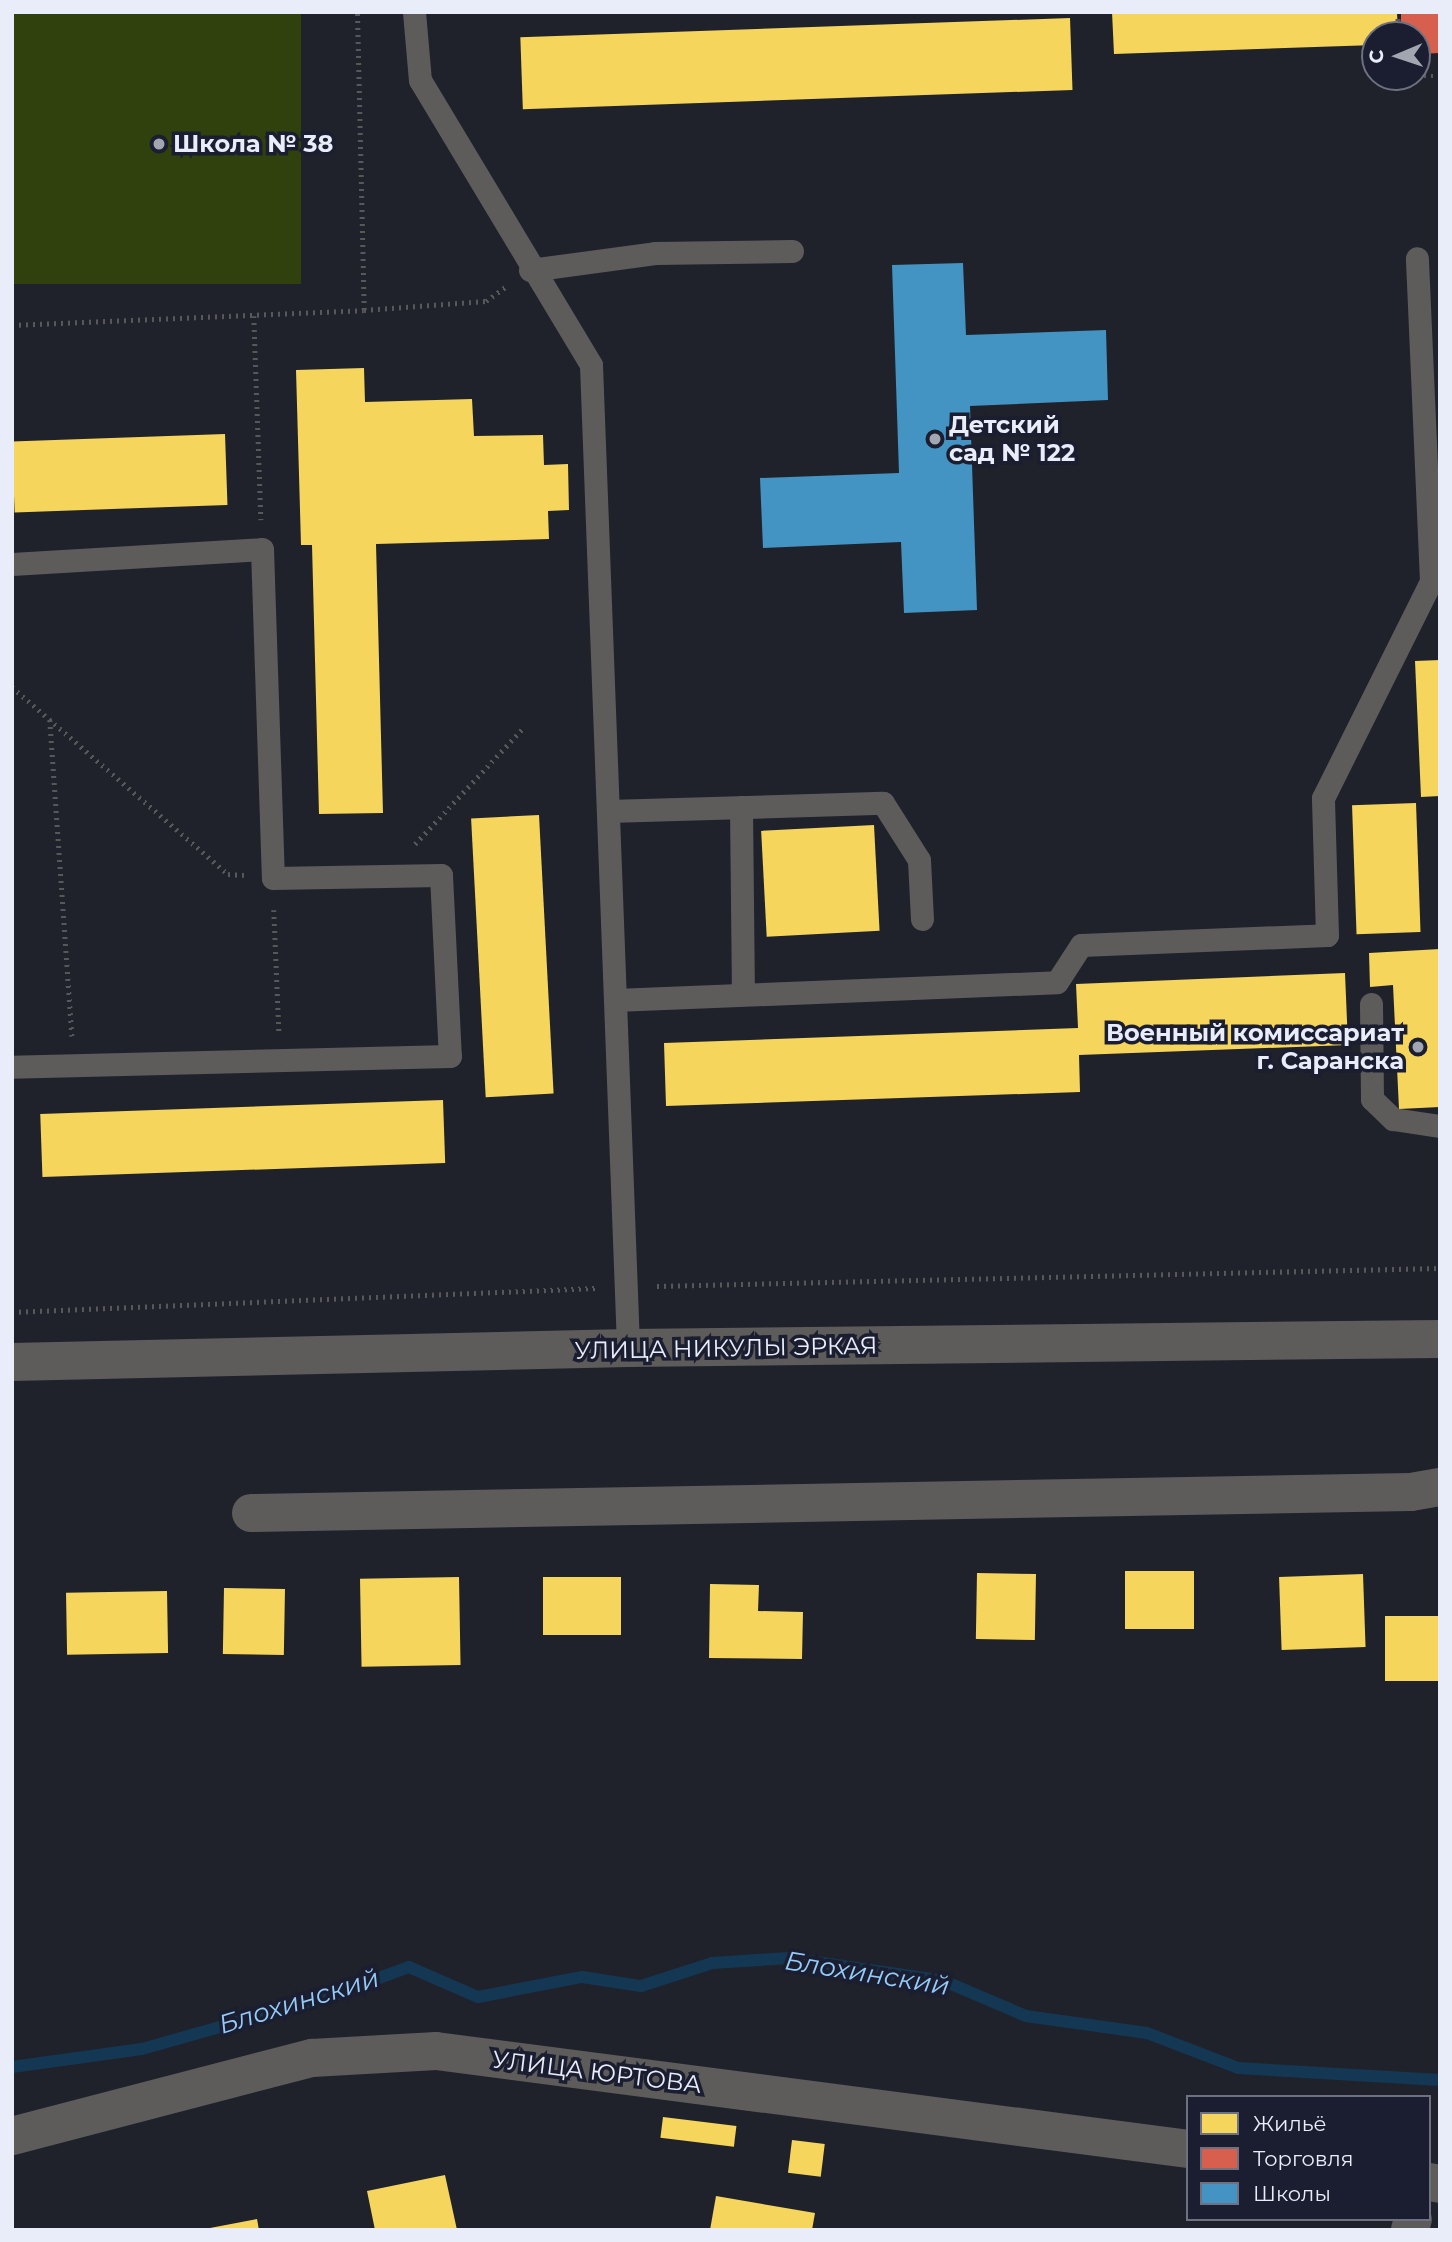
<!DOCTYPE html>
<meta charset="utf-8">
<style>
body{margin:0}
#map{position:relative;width:1452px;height:2242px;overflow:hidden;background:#1f222b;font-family:Montserrat,sans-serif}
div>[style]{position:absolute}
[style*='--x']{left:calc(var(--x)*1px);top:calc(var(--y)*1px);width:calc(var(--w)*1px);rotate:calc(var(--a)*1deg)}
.green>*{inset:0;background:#31410e;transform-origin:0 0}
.homes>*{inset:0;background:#f6d55c;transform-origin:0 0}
.shops>*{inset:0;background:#d6604d}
.schools>*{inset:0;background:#4393c3}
.stream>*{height:12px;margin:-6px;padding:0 6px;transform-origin:6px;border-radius:6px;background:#143853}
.path>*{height:4.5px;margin-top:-2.25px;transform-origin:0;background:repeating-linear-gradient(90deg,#58585b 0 2px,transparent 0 7px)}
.service>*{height:23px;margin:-11.5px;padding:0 11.5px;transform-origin:11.5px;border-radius:11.5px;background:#5d5c5b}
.minor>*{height:38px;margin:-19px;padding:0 19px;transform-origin:19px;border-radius:19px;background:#5d5c5b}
.dots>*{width:19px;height:19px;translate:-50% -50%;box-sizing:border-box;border:4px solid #1a1e30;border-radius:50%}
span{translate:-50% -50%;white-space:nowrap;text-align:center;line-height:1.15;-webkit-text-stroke:7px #1a1e30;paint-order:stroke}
.poi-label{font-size:24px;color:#e9edf9;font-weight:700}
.left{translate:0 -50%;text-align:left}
.right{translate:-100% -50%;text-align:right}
.street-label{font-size:24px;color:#e9edf9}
.water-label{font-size:26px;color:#95cbf8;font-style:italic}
.frame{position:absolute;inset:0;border:14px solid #e9edf9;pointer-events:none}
.legend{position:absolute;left:1186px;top:2095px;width:245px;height:126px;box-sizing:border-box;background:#1a1e30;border:2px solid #6d7180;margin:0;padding:9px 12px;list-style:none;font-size:21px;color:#e9edf9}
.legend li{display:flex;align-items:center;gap:14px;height:35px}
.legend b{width:35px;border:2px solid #6d7180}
.north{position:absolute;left:1361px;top:21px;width:70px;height:70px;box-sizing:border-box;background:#1a1e30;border:2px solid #6d7180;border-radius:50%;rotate:268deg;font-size:19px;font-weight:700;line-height:28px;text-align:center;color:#e9edf9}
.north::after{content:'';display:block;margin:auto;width:24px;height:32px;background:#a2a6b1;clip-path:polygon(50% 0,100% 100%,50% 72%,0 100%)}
</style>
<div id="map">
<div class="green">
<i style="left:12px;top:12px;width:289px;height:272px"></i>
</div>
<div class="homes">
<i style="clip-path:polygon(1112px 12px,1397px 12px,1398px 35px,1375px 35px,1375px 45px,1114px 54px)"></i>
<i style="left:1070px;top:18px;width:72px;height:550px;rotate:88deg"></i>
<i style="clip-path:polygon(364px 368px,365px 402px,472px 399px,474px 436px,543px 435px,544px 465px,568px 464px,569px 510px,548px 511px,549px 539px,376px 544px,383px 813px,319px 814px,312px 545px,301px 545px,296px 370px)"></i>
<i style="left:225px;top:434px;width:71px;height:213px;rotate:88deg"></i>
<i style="clip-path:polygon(1440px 660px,1440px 796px,1421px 797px,1415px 661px)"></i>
<i style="left:1416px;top:803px;width:129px;height:64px;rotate:88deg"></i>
<i style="left:539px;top:815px;width:279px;height:68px;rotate:87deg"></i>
<i style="left:874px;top:825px;width:106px;height:113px;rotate:87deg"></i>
<i style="clip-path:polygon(1440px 949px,1440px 1107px,1399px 1109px,1393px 985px,1370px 987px,1369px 953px)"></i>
<i style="clip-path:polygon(1345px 973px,1348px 1045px,1079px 1055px,1080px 1092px,666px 1106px,664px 1043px,1078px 1028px,1076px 984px)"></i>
<i style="left:443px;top:1100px;width:63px;height:403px;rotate:88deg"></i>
<i style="left:1125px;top:1571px;width:69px;height:58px"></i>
<i style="left:977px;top:1573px;width:59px;height:66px;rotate:1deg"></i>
<i style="left:1363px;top:1574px;width:73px;height:84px;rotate:88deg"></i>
<i style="left:459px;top:1577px;width:88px;height:99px;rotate:89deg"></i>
<i style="left:621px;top:1577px;width:58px;height:78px;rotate:90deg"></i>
<i style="clip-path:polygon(710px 1584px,759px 1585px,758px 1611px,803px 1612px,802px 1659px,709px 1658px)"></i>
<i style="left:224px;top:1588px;width:61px;height:66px;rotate:1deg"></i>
<i style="left:167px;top:1591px;width:62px;height:101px;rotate:89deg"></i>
<i style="left:1385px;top:1616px;width:55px;height:65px"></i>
<i style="left:663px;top:2117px;width:74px;height:21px;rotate:7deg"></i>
<i style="left:792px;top:2140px;width:33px;height:33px;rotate:7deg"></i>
<i style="clip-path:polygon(445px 2175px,457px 2230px,375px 2230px,367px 2191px)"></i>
<i style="clip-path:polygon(716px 2196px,815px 2213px,812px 2230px,710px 2230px)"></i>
<i style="clip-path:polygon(257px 2219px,259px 2230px,210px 2230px,210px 2228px)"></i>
</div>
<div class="shops">
<i style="clip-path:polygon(1401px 12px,1440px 12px,1440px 53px,1417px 54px,1417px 35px,1401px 35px)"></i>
</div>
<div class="schools">
<i style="clip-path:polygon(963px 263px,966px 335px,1106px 330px,1108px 400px,970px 406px,977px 610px,904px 613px,901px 542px,763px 548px,760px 478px,899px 473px,892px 265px)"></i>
</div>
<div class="stream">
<i style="--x:12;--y:2067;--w:131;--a:-7.9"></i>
<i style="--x:142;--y:2049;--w:202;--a:-15.8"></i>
<i style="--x:336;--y:1994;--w:78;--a:-20.3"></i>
<i style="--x:409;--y:1967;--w:75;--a:23.5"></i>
<i style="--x:478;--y:1997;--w:106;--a:-10.9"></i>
<i style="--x:582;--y:1977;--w:60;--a:8.7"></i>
<i style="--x:641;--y:1986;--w:75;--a:-17.9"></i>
<i style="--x:712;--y:1963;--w:77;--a:-3.7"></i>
<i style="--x:789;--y:1958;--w:157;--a:8.4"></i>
<i style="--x:944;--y:1981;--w:89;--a:23.1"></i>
<i style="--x:1026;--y:2016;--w:122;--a:8"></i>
<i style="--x:1147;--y:2033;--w:97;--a:21"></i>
<i style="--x:1238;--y:2068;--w:202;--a:3.4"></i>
</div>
<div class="path">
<i style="--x:1398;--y:12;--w:23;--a:88"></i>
<i style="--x:1417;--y:76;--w:23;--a:0"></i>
<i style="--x:364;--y:310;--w:122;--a:-4.2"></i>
<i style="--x:486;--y:301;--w:26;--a:-36"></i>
<i style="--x:254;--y:316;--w:204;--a:88"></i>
<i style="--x:12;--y:325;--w:352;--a:-2.4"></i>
<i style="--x:364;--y:310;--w:298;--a:-91.3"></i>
<i style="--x:12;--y:687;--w:286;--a:40.9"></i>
<i style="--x:228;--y:874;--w:16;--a:4"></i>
<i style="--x:50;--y:720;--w:317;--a:86"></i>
<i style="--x:415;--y:844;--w:160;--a:-47"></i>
<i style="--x:274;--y:910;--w:121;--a:87.6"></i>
<i style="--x:657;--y:1286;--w:783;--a:-1.32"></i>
<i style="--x:12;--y:1312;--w:584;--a:-2.35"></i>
</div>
<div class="service">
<i style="--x:414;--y:12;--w:68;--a:85"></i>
<i style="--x:420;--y:80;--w:332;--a:59"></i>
<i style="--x:591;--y:365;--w:984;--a:87.84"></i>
<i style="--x:530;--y:270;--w:126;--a:-7.7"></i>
<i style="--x:655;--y:253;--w:137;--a:-0.8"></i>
<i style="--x:12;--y:564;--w:250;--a:-3.4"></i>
<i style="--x:262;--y:549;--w:329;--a:88.1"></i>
<i style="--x:273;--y:878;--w:168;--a:-1"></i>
<i style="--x:441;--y:875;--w:181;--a:87.2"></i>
<i style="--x:450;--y:1056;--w:438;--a:178.6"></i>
<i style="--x:741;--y:807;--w:187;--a:89.4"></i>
<i style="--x:608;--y:811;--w:275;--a:-1.7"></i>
<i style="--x:883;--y:803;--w:67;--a:57.7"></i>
<i style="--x:919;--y:860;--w:59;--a:87.1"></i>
<i style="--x:615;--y:1000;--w:442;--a:-2.3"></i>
<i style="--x:1057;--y:982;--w:44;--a:-57"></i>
<i style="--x:1081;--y:945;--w:246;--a:-2.3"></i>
<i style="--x:1327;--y:935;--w:137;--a:-91.7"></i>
<i style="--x:1323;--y:798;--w:242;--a:-63.5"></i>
<i style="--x:1431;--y:581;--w:323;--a:-92.5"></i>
<i style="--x:1371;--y:1004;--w:95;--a:89.4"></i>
<i style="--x:1372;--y:1099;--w:29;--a:44"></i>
<i style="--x:1393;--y:1119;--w:48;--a:8.5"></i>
</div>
<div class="minor">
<i style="--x:12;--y:1362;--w:616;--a:-1.3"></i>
<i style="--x:628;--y:1348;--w:812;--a:-0.64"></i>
<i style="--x:251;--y:1513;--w:1160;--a:-1.04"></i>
<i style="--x:1411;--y:1492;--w:29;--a:-10"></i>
<i style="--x:12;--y:2136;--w:310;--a:-14.6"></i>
<i style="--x:312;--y:2058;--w:124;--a:-3.2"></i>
<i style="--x:436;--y:2051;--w:758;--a:7.42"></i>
<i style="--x:1429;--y:2182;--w:11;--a:10"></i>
<i style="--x:1410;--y:2230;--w:11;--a:-75"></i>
</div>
<div class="dots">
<i style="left:159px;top:144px;background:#a2a6b1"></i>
<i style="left:935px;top:439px;background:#a2a6b1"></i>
<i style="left:1418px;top:1047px;background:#a2a6b1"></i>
</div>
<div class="poi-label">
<span class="left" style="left:173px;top:144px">Школа № 38</span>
<span class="left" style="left:949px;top:439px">Детский<br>сад № 122</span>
<span class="right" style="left:1404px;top:1047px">Военный комиссариат<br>г. Саранска</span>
</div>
<div class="street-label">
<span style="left:726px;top:1348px;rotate:-1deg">УЛИЦА НИКУЛЫ ЭРКАЯ</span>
<span style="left:597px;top:2072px;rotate:7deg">УЛИЦА ЮРТОВА</span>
</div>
<div class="water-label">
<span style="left:867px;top:1974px;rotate:9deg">Блохинский</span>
<span style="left:299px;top:2002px;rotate:-17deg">Блохинский</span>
</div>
<div class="frame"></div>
<ul class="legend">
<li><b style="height:19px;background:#f6d55c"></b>Жильё</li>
<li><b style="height:19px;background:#d6604d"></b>Торговля</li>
<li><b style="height:19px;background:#4393c3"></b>Школы</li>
</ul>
<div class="north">С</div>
</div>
